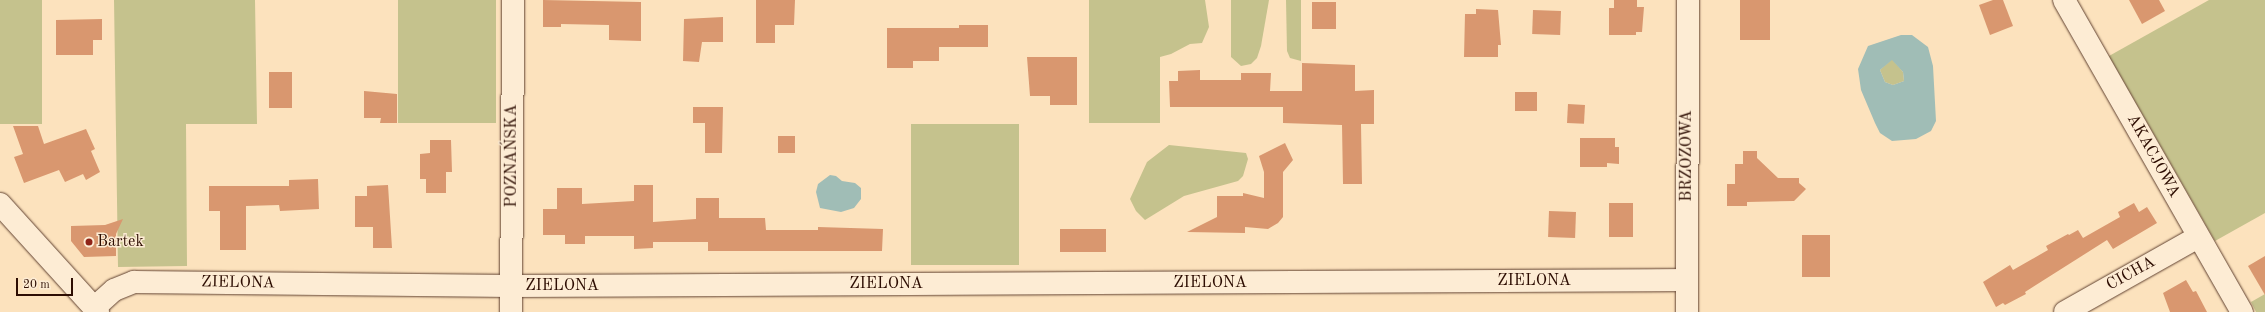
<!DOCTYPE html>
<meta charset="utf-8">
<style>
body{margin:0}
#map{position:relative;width:2265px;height:312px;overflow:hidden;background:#fce2bd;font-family:"Old Standard TT",serif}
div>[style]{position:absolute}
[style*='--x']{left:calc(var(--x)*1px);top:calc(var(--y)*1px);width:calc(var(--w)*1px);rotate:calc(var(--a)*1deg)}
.green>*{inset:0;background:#c5c28d;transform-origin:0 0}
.water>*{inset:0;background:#a0bdb6}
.building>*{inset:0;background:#d9976f;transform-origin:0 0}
.roads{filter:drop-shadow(0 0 1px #614231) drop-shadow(0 0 1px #614231)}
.street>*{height:22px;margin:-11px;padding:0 11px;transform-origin:11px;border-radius:11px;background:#fdecd4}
.secondary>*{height:22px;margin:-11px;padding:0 11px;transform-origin:11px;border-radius:11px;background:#fdecd4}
.dots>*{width:11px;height:11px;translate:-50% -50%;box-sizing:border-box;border:2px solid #fdecd4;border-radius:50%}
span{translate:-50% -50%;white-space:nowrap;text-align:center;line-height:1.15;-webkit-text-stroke:3px #fdecd4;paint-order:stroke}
.street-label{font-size:16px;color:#2d0d02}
.poi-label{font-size:16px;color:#2d0d02}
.left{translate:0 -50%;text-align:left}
.scale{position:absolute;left:16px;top:278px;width:57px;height:18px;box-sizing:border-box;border:2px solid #2d0d02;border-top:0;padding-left:5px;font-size:12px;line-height:14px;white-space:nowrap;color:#2d0d02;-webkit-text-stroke:3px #fdecd4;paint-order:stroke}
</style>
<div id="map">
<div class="green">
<i style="left:0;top:0;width:42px;height:124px"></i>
<i style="clip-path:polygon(114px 0,255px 0,257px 124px,186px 124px,187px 266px,118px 267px)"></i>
<i style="left:398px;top:0;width:98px;height:123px"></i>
<i style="clip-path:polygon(1089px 0,1205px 0,1209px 27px,1202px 43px,1190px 44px,1171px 54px,1160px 57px,1160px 123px,1089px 123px)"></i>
<i style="clip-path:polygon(1231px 0,1269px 0,1261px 46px,1257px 58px,1251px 64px,1241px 66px,1231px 57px)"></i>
<i style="clip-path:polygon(1286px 0,1301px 0,1301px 61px,1290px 58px,1287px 51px)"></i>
<i style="clip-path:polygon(2209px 0,2265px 0,2265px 213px,2215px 241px,2109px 56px)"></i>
<i style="clip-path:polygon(1892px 59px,1903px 72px,1904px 81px,1893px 85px,1885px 82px,1880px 70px)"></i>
<i style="left:911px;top:124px;width:108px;height:141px"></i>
<i style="clip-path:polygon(1169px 145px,1246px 153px,1248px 159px,1243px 176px,1238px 181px,1184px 196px,1145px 220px,1136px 211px,1130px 199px,1147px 162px)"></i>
<i style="clip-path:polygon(2265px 294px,2265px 312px,2256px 312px,2251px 302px)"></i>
</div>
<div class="water">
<i style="clip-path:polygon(evenodd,1901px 35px,1912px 35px,1928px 47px,1933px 66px,1936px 121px,1931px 131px,1916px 139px,1892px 141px,1880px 133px,1875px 123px,1861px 90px,1858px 69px,1868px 46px,1901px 35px,1892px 60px,1903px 72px,1904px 81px,1893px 85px,1885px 82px,1880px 70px,1892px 60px)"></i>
<i style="clip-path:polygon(830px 175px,836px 176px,842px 181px,855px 183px,861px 188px,861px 199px,854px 208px,841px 212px,820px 208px,816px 192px,818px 184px)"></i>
</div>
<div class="building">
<i style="clip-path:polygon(543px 0,641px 2px,641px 41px,609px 40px,609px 25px,561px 24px,561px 27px,543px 27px)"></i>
<i style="clip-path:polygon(756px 0,795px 0,794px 25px,775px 25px,775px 43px,756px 43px)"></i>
<i style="clip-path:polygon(1614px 0,1637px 0,1637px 7px,1644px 7px,1642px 32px,1636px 32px,1636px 35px,1609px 35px,1609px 8px,1614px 8px)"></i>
<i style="left:1740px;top:0;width:30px;height:40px"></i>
<i style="clip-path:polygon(1993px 0,2003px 0,2013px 26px,1990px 35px,1979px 5px)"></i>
<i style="clip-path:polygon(2129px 0,2159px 0,2165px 11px,2142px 24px)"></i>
<i style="left:1312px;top:2px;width:24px;height:27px"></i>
<i style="clip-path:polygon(1476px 9px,1498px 10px,1501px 45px,1498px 45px,1498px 57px,1464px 57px,1465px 14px,1476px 14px)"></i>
<i style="left:1533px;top:10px;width:28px;height:24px;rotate:2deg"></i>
<i style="clip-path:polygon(723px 17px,723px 42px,702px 42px,699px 62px,683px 61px,684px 19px)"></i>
<i style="clip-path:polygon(102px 19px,102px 40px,93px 40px,93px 55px,56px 55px,56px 20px)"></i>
<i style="clip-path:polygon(959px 25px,988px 25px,988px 47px,939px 47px,939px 61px,913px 61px,913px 68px,887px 68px,887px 28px,959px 28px)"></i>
<i style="clip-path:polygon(1027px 57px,1077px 57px,1077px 105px,1050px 105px,1050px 96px,1030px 96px)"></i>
<i style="clip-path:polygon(1302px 63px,1355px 65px,1355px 91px,1374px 90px,1374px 124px,1361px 124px,1362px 184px,1343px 184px,1342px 125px,1283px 123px,1283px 107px,1170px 107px,1169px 81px,1178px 81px,1178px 71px,1200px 70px,1200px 80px,1241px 80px,1241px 73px,1271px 73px,1270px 91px,1302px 91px)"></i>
<i style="left:269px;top:72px;width:23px;height:36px"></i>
<i style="clip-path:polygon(364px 91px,397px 94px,397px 123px,380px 123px,381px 118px,364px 118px)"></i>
<i style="left:1515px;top:92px;width:22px;height:19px"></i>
<i style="left:1568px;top:104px;width:17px;height:19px;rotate:3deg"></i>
<i style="clip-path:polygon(693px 107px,723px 107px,722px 153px,705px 153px,705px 123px,693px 123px)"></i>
<i style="clip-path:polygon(13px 126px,38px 126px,44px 144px,86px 129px,95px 149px,91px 151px,100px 172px,86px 180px,83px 174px,65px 182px,59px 170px,24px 183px,14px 157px,23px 154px)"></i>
<i style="left:778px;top:136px;width:17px;height:17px"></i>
<i style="clip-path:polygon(1580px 138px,1615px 138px,1615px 147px,1619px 147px,1619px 164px,1607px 163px,1607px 167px,1580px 167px)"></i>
<i style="clip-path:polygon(430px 140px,451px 140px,452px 172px,446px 172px,446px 193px,426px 193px,426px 179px,420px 179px,420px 154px,430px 153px)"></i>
<i style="clip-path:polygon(1285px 143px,1293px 160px,1283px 172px,1283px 217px,1278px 223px,1268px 229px,1245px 227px,1245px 233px,1187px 232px,1217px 217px,1217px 196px,1243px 196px,1243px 193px,1264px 198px,1264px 172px,1259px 156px)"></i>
<i style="clip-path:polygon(1743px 151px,1757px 151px,1757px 158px,1778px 178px,1799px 178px,1799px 183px,1806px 189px,1794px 201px,1747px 202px,1747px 206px,1727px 206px,1727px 184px,1735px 184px,1735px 164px,1743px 164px)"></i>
<i style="clip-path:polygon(318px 179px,319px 209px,280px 211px,279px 205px,246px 206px,246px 250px,220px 250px,220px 211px,209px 211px,209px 186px,289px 186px,289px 180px)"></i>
<i style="clip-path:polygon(388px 185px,392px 248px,373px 248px,373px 227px,355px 227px,355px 196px,367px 196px,367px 186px)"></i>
<i style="clip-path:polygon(634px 185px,653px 185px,653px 222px,696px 219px,696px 198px,719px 198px,719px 218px,765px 218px,766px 230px,818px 230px,818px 227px,883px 229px,882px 251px,708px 251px,708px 242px,653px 242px,653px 248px,634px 249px,634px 236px,585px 236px,585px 244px,565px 244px,565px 235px,543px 235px,543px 209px,557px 209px,557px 188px,582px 188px,582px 204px,634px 201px)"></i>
<i style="left:1609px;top:203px;width:24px;height:34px"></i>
<i style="clip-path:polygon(2134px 203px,2139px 212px,2147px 207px,2157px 223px,2113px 249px,2107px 240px,2025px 292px,2026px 294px,2005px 305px,2003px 303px,1996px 307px,1983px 282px,2010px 265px,2013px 270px,2048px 250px,2046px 246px,2068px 234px,2069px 235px,2078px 230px,2083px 238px,2120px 217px,2118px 212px)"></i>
<i style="left:1549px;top:211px;width:27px;height:26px;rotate:2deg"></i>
<i style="clip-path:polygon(123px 219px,116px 234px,116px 256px,84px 257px,71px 241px,71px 226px,105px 225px)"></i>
<i style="left:1060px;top:229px;width:46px;height:23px"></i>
<i style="left:1802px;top:235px;width:28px;height:42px"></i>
<i style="clip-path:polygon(2265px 256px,2265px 295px,2248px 266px)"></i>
<i style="clip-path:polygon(2186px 280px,2193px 292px,2196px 291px,2207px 312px,2170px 312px,2163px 293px)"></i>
</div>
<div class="roads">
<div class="street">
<i style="--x:2064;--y:0;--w:359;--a:60.3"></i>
<i style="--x:94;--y:308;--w:27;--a:-42"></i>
<i style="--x:114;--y:290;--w:22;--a:-22"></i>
<i style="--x:134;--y:282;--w:377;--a:0.6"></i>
<i style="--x:511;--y:286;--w:1176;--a:-0.29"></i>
<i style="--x:511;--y:312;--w:312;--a:-89.6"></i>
<i style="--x:1687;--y:312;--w:312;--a:-89.8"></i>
<i style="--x:2065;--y:312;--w:153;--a:-29.4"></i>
</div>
<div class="secondary">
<i style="--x:0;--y:204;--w:146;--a:47.8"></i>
</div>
</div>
<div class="dots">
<i style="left:89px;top:242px;background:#8f2418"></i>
</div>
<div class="street-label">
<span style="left:512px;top:156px;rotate:-90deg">POZNAŃSKA</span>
<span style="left:1687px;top:156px;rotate:-90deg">BRZOZOWA</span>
<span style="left:2153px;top:156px;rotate:61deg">AKACJOWA</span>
<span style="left:2131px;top:274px;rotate:-29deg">CICHA</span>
<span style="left:1534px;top:281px">ZIELONA</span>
<span style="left:238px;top:283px;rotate:1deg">ZIELONA</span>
<span style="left:1210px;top:283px">ZIELONA</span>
<span style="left:886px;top:284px">ZIELONA</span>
<span style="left:562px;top:286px">ZIELONA</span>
</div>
<div class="poi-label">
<span class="left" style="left:97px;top:242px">Bartek</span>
</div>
<div class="scale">20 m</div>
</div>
